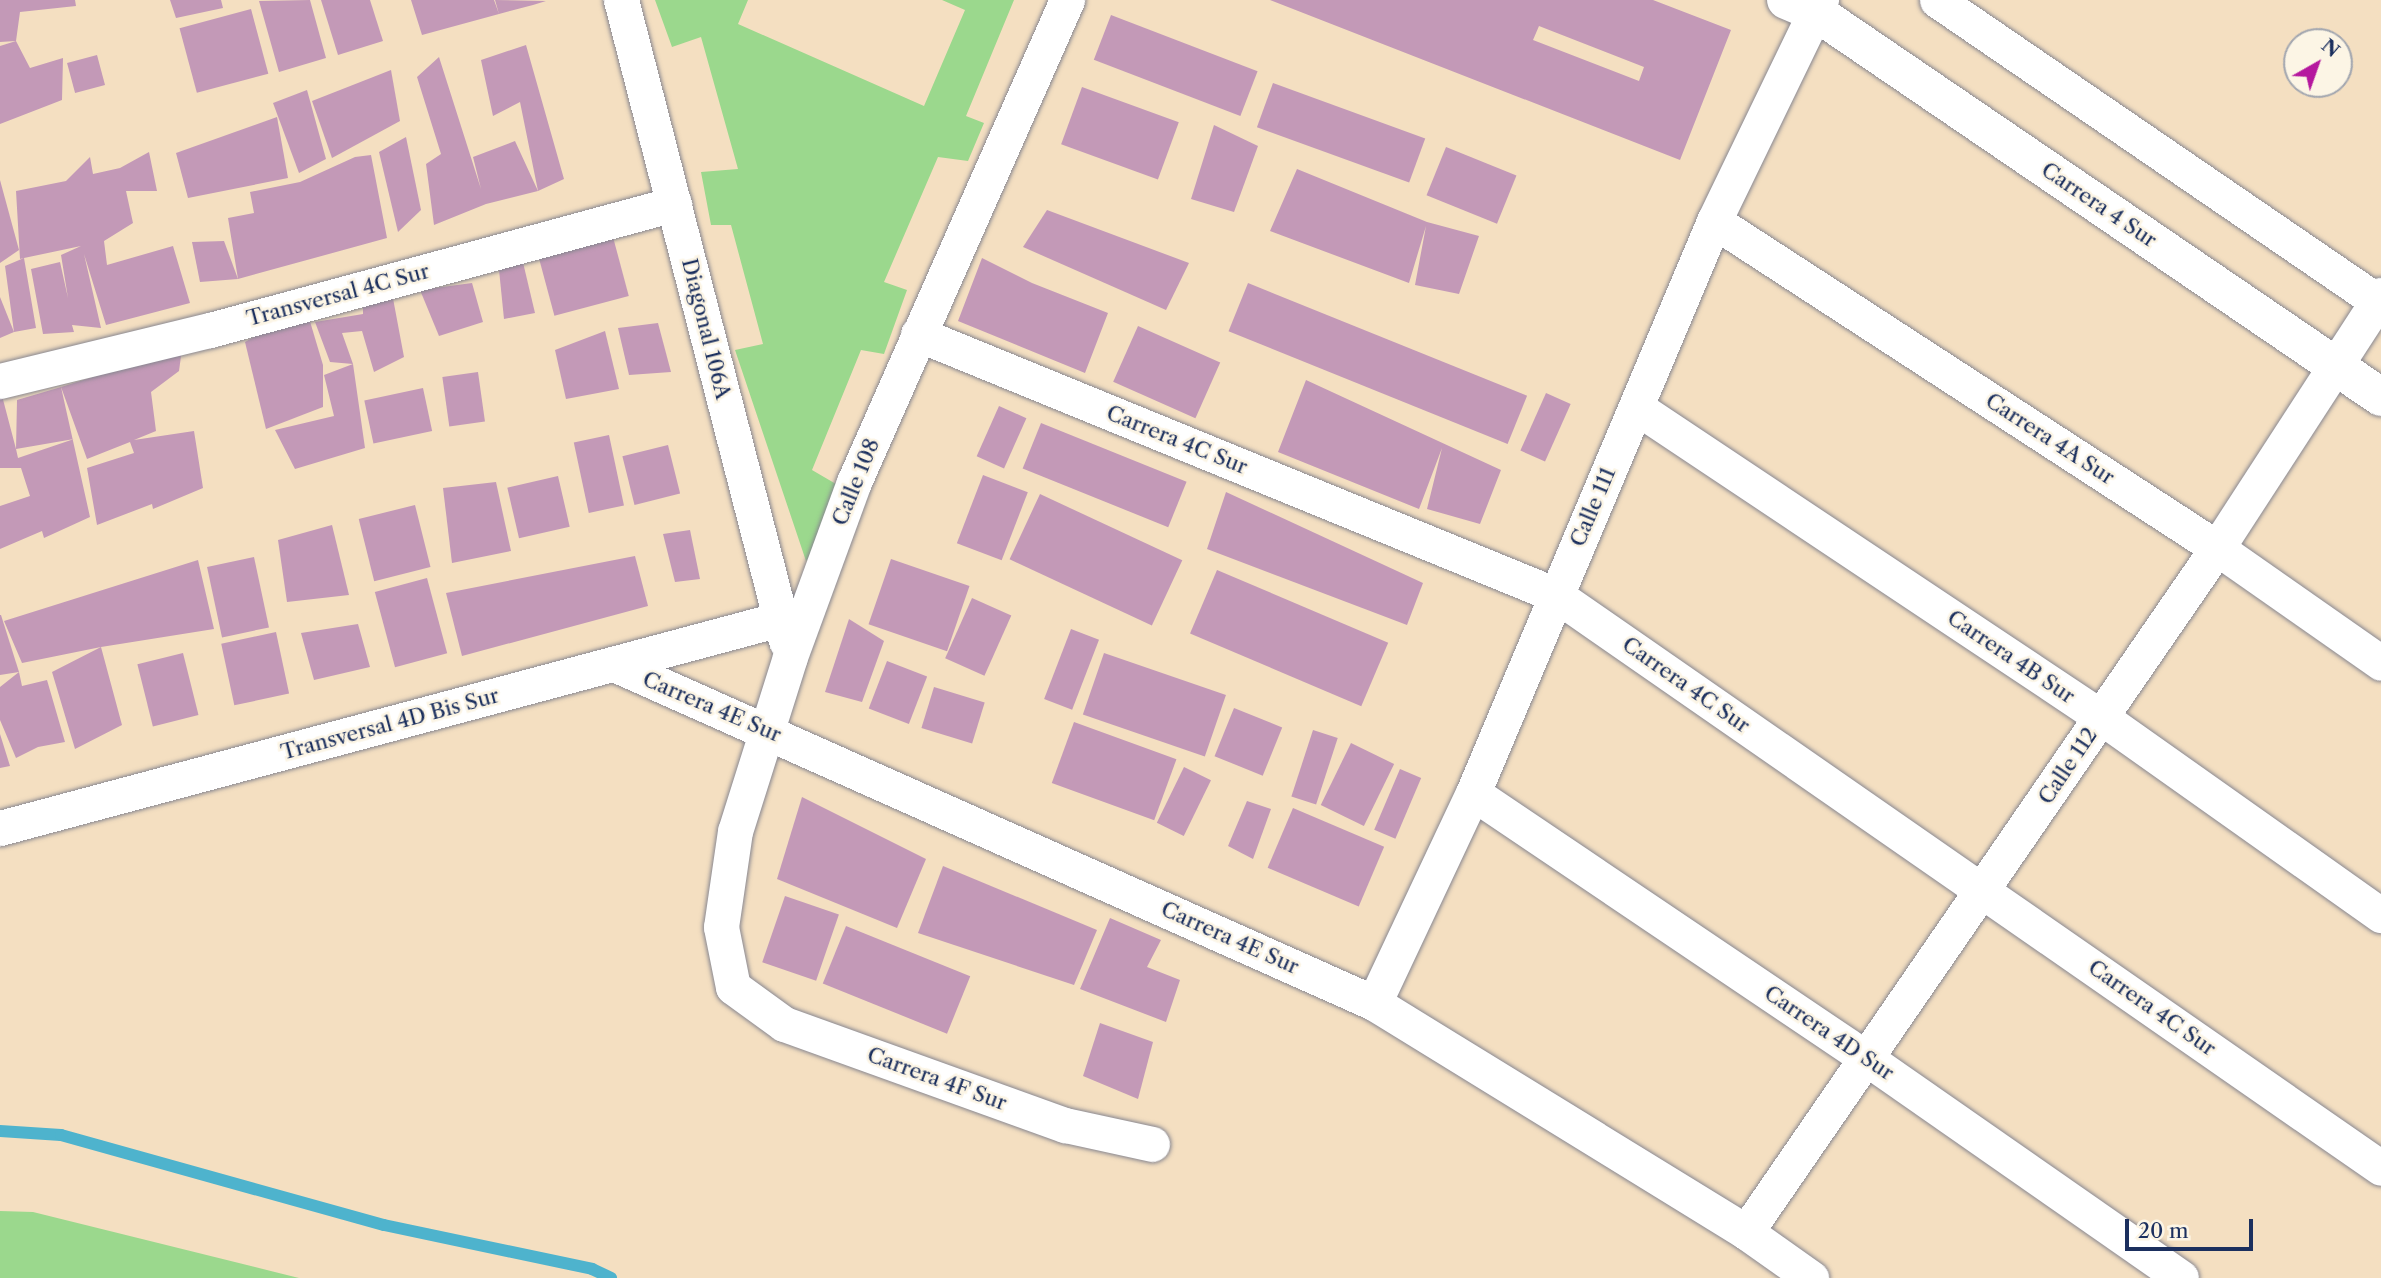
<!DOCTYPE html>
<style>
body{margin:0}
#map{position:relative;width:2381px;height:1278px;overflow:hidden;background:#f4dfc1;font-family:"Libre Caslon Text",serif}
div>[style]{position:absolute}
[style*='--x']{left:calc(var(--x)*1px);top:calc(var(--y)*1px);width:calc(var(--w)*1px);rotate:calc(var(--a)*1deg)}
.green>*{inset:0;background:#9bd88d}
.stream>*{height:12px;margin:-6px;padding:0 6px;transform-origin:6px;border-radius:6px;background:#4eb3cd}
.building>*{inset:0;background:#c399b7;transform-origin:0 0}
.roads{filter:drop-shadow(0 0 2px #888790) drop-shadow(0 0 2px #888790)}
.minor>*{height:35px;margin:-17.5px;padding:0 17.5px;transform-origin:17.5px;border-radius:17.5px;background:#fff}
.tertiary>*{height:38px;margin:-19px;padding:0 19px;transform-origin:19px;border-radius:19px;background:#fff}
span{translate:-50% -50%;white-space:nowrap;text-align:center;line-height:1.15;-webkit-text-stroke:5px #fcf5e5;paint-order:stroke}
.street-label{font-size:21px;color:#1b2f5e}
.north{position:absolute;left:2283px;top:28px;width:70px;height:70px;box-sizing:border-box;background:#fcf5e5;border:2px solid #a2a6af;border-radius:50%;rotate:40deg;font-size:19px;font-weight:700;line-height:28px;text-align:center;color:#1b2f5e}
.north::after{content:'';display:block;margin:auto;width:24px;height:32px;background:#b5179e;clip-path:polygon(50% 0,100% 100%,50% 72%,0 100%)}
.scale{position:absolute;left:2125px;top:1219px;width:128px;height:32px;box-sizing:border-box;border:4px solid #1b2f5e;border-top:0;padding-left:9px;font-size:21px;line-height:24px;white-space:nowrap;color:#1b2f5e;-webkit-text-stroke:5px #fcf5e5;paint-order:stroke}
</style>
<div id="map">
<div class="green">
<i style="clip-path:polygon(655px 0,748px 0,738px 24px,924px 106px,965px 10px,942px 0,1014px 0,966px 116px,984px 123px,968px 161px,938px 157px,884px 282px,907px 290px,884px 354px,861px 350px,812px 470px,836px 484px,839px 523px,806px 561px,735px 350px,763px 344px,731px 225px,711px 225px,701px 172px,738px 169px,701px 37px,672px 47px)"></i>
<i style="clip-path:polygon(0 1211px,33px 1212px,299px 1278px,0 1278px)"></i>
</div>
<div class="stream">
<i style="--x:0;--y:1131;--w:61;--a:3.8"></i>
<i style="--x:61;--y:1135;--w:335;--a:15.6"></i>
<i style="--x:384;--y:1225;--w:213;--a:11.9"></i>
<i style="--x:592;--y:1269;--w:21;--a:25"></i>
</div>
<div class="building">
<i style="clip-path:polygon(0 0,75px 0,76px 6px,20px 12px,16px 41px,30px 68px,63px 58px,62px 100px,0 124px,0 46px,16px 41px,0 42px)"></i>
<i style="clip-path:polygon(170px 0,221px 0,223px 8px,176px 18px)"></i>
<i style="clip-path:polygon(310px 0,326px 58px,279px 72px,259px 1px)"></i>
<i style="clip-path:polygon(321px 0,370px 0,383px 41px,338px 55px)"></i>
<i style="clip-path:polygon(411px 0,494px 0,499px 14px,495px 0,546px 1px,533px 5px,499px 14px,422px 35px)"></i>
<i style="clip-path:polygon(evenodd,1270px 0,1653px 0,1731px 30px,1680px 160px,1270px 0,1539px 26px,1644px 67px,1639px 81px,1533px 40px,1539px 26px)"></i>
<i style="left:251px;top:9px;width:67px;height:74px;rotate:75deg"></i>
<i style="left:1111px;top:15px;width:157px;height:48px;rotate:21deg"></i>
<i style="clip-path:polygon(526px 45px,564px 179px,538px 191px,520px 102px,493px 116px,481px 60px)"></i>
<i style="left:97px;top:55px;width:31px;height:31px;rotate:75deg"></i>
<i style="clip-path:polygon(439px 57px,481px 189px,473px 157px,515px 141px,538px 191px,486px 204px,434px 225px,426px 164px,441px 154px,417px 77px)"></i>
<i style="clip-path:polygon(391px 70px,400px 121px,332px 158px,312px 101px)"></i>
<i style="left:1273px;top:83px;width:162px;height:47px;rotate:20deg"></i>
<i style="left:1082px;top:87px;width:103px;height:61px;rotate:20deg"></i>
<i style="clip-path:polygon(307px 90px,326px 159px,299px 173px,273px 103px)"></i>
<i style="clip-path:polygon(277px 117px,288px 178px,188px 198px,176px 153px)"></i>
<i style="clip-path:polygon(1214px 125px,1258px 146px,1234px 212px,1191px 199px)"></i>
<i style="clip-path:polygon(406px 137px,421px 210px,398px 232px,379px 152px)"></i>
<i style="left:1446px;top:147px;width:76px;height:52px;rotate:22deg"></i>
<i style="clip-path:polygon(149px 152px,157px 191px,126px 191px,133px 223px,104px 241px,107px 265px,173px 246px,190px 303px,106px 325px,84px 254px,101px 328px,72px 325px,74px 332px,43px 334px,31px 269px,60px 262px,68px 298px,61px 255px,81px 246px,24px 258px,36px 328px,14px 332px,5px 266px,24px 258px,20px 259px,16px 191px,66px 181px,90px 157px,93px 174px,120px 168px)"></i>
<i style="clip-path:polygon(371px 155px,387px 238px,238px 279px,228px 218px,254px 213px,250px 192px,300px 182px,355px 157px)"></i>
<i style="clip-path:polygon(1297px 169px,1427px 222px,1479px 236px,1459px 294px,1415px 285px,1426px 226px,1409px 283px,1270px 231px)"></i>
<i style="clip-path:polygon(0 180px,19px 250px,0 263px)"></i>
<i style="clip-path:polygon(1047px 210px,1189px 263px,1166px 310px,1023px 247px)"></i>
<i style="left:613px;top:237px;width:61px;height:77px;rotate:75deg"></i>
<i style="clip-path:polygon(224px 241px,238px 279px,200px 282px,192px 242px)"></i>
<i style="clip-path:polygon(521px 254px,535px 313px,504px 319px,498px 260px)"></i>
<i style="clip-path:polygon(982px 258px,1032px 283px,1108px 313px,1085px 373px,958px 321px)"></i>
<i style="clip-path:polygon(472px 283px,483px 322px,439px 336px,420px 290px)"></i>
<i style="left:1248px;top:283px;width:301px;height:52px;rotate:22deg"></i>
<i style="clip-path:polygon(392px 293px,404px 357px,374px 372px,362px 331px,342px 333px,353px 364px,365px 448px,295px 469px,275px 430px,334px 416px,324px 375px,353px 364px,330px 362px,315px 322px,363px 314px,363px 297px)"></i>
<i style="clip-path:polygon(0 297px,14px 332px,0 338px)"></i>
<i style="clip-path:polygon(306px 308px,323px 365px,323px 407px,266px 429px,245px 342px)"></i>
<i style="clip-path:polygon(658px 323px,671px 372px,629px 375px,618px 328px)"></i>
<i style="left:1138px;top:326px;width:90px;height:61px;rotate:24deg"></i>
<i style="clip-path:polygon(605px 331px,619px 389px,566px 399px,555px 350px)"></i>
<i style="clip-path:polygon(182px 349px,179px 371px,151px 392px,156px 431px,134px 440px,194px 431px,203px 488px,153px 509px,152px 504px,97px 525px,87px 468px,134px 453px,130px 442px,87px 459px,61px 387px)"></i>
<i style="left:478px;top:372px;width:50px;height:36px;rotate:82deg"></i>
<i style="clip-path:polygon(1306px 380px,1501px 470px,1480px 524px,1427px 509px,1442px 448px,1419px 509px,1278px 452px)"></i>
<i style="clip-path:polygon(evenodd,61px 387px,90px 517px,44px 538px,42px 531px,0 549px,0 506px,30px 496px,21px 468px,0 468px,0 388px,16px 449px,17px 400px,61px 387px,74px 439px,18px 458px,16px 449px,74px 439px)"></i>
<i style="left:423px;top:388px;width:44px;height:60px;rotate:78deg"></i>
<i style="left:1546px;top:393px;width:27px;height:63px;rotate:24deg"></i>
<i style="left:999px;top:406px;width:30px;height:55px;rotate:24deg"></i>
<i style="left:1041px;top:423px;width:157px;height:49px;rotate:22deg"></i>
<i style="left:609px;top:435px;width:72px;height:36px;rotate:78deg"></i>
<i style="left:668px;top:445px;width:50px;height:47px;rotate:76deg"></i>
<i style="left:983px;top:475px;width:48px;height:73px;rotate:21deg"></i>
<i style="left:558px;top:476px;width:52px;height:52px;rotate:77deg"></i>
<i style="clip-path:polygon(496px 482px,511px 551px,452px 563px,443px 488px)"></i>
<i style="clip-path:polygon(1226px 492px,1423px 583px,1407px 625px,1207px 549px)"></i>
<i style="left:1040px;top:494px;width:157px;height:72px;rotate:25deg"></i>
<i style="left:415px;top:505px;width:64px;height:58px;rotate:76deg"></i>
<i style="clip-path:polygon(332px 525px,349px 595px,287px 602px,278px 540px)"></i>
<i style="clip-path:polygon(690px 530px,700px 579px,675px 582px,663px 534px)"></i>
<i style="clip-path:polygon(635px 556px,648px 606px,462px 656px,446px 593px)"></i>
<i style="left:254px;top:557px;width:72px;height:48px;rotate:78deg"></i>
<i style="left:891px;top:559px;width:83px;height:69px;rotate:19deg"></i>
<i style="clip-path:polygon(198px 560px,214px 629px,101px 647px,122px 725px,75px 749px,52px 672px,101px 647px,22px 663px,4px 621px)"></i>
<i style="left:1217px;top:570px;width:186px;height:69px;rotate:23deg"></i>
<i style="left:427px;top:578px;width:78px;height:54px;rotate:75deg"></i>
<i style="left:972px;top:598px;width:43px;height:66px;rotate:24deg"></i>
<i style="clip-path:polygon(0 615px,1px 615px,19px 672px,0 675px)"></i>
<i style="clip-path:polygon(849px 619px,884px 641px,862px 702px,825px 692px)"></i>
<i style="clip-path:polygon(358px 624px,370px 667px,314px 680px,301px 633px)"></i>
<i style="left:1071px;top:629px;width:30px;height:75px;rotate:21deg"></i>
<i style="left:276px;top:632px;width:63px;height:56px;rotate:78deg"></i>
<i style="left:183px;top:653px;width:64px;height:47px;rotate:76deg"></i>
<i style="left:1104px;top:653px;width:129px;height:65px;rotate:19deg"></i>
<i style="left:887px;top:661px;width:43px;height:51px;rotate:21deg"></i>
<i style="clip-path:polygon(19px 672px,22px 686px,47px 680px,65px 742px,38px 747px,16px 758px,0 720px,0 687px)"></i>
<i style="left:934px;top:687px;width:53px;height:43px;rotate:17deg"></i>
<i style="left:1234px;top:708px;width:52px;height:52px;rotate:22deg"></i>
<i style="left:1074px;top:722px;width:109px;height:65px;rotate:20deg"></i>
<i style="left:1313px;top:730px;width:26px;height:70px;rotate:18deg"></i>
<i style="clip-path:polygon(0 734px,10px 766px,0 768px)"></i>
<i style="left:1351px;top:743px;width:48px;height:69px;rotate:26deg"></i>
<i style="left:1184px;top:767px;width:30px;height:62px;rotate:26deg"></i>
<i style="left:1400px;top:769px;width:23px;height:66px;rotate:23deg"></i>
<i style="clip-path:polygon(802px 797px,926px 859px,897px 928px,777px 879px)"></i>
<i style="clip-path:polygon(1247px 801px,1271px 809px,1253px 859px,1228px 846px)"></i>
<i style="left:1293px;top:808px;width:99px;height:65px;rotate:23deg"></i>
<i style="clip-path:polygon(943px 866px,1097px 930px,1074px 985px,918px 933px)"></i>
<i style="left:785px;top:896px;width:57px;height:70px;rotate:19deg"></i>
<i style="clip-path:polygon(1110px 918px,1161px 940px,1147px 967px,1180px 980px,1166px 1022px,1080px 989px)"></i>
<i style="left:846px;top:926px;width:134px;height:62px;rotate:22deg"></i>
<i style="clip-path:polygon(1100px 1023px,1153px 1042px,1138px 1099px,1083px 1076px)"></i>
</div>
<div class="roads">
<div class="minor">
<i style="--x:621;--y:0;--w:662;--a:75.56"></i>
<i style="--x:1067;--y:0;--w:527;--a:113.84"></i>
<i style="--x:854;--y:482;--w:186;--a:110.1"></i>
<i style="--x:790;--y:657;--w:182;--a:107.5"></i>
<i style="--x:735;--y:831;--w:97;--a:98.3"></i>
<i style="--x:721;--y:927;--w:61;--a:78.7"></i>
<i style="--x:733;--y:987;--w:63;--a:36"></i>
<i style="--x:784;--y:1024;--w:299;--a:19.8"></i>
<i style="--x:1065;--y:1125;--w:89;--a:12.3"></i>
<i style="--x:1937;--y:0;--w:533;--a:34.38"></i>
<i style="--x:1714;--y:221;--w:600;--a:33.03"></i>
<i style="--x:2217;--y:548;--w:200;--a:35"></i>
<i style="--x:918;--y:334;--w:689;--a:22.25"></i>
<i style="--x:1556;--y:595;--w:1004;--a:34.78"></i>
<i style="--x:0;--y:381;--w:216;--a:-13.7"></i>
<i style="--x:210;--y:330;--w:481;--a:-15.2"></i>
<i style="--x:1636;--y:407;--w:559;--a:33.69"></i>
<i style="--x:2101;--y:717;--w:343;--a:35.3"></i>
<i style="--x:614;--y:664;--w:832;--a:24.04"></i>
<i style="--x:1374;--y:1003;--w:437;--a:31.6"></i>
<i style="--x:1746;--y:1232;--w:80;--a:35.3"></i>
<i style="--x:1473;--y:793;--w:474;--a:34"></i>
<i style="--x:1866;--y:1058;--w:384;--a:34.9"></i>
<i style="--x:0;--y:828;--w:808;--a:-15"></i>
<i style="--x:1374;--y:1003;--w:232;--a:-64.8"></i>
<i style="--x:1473;--y:793;--w:621;--a:-67.15"></i>
<i style="--x:1714;--y:221;--w:246;--a:-64.2"></i>
<i style="--x:1746;--y:1232;--w:830;--a:-55.45"></i>
<i style="--x:2217;--y:548;--w:302;--a:-57"></i>
</div>
<div class="tertiary">
<i style="--x:1786;--y:0;--w:34;--a:23"></i>
<i style="--x:1817;--y:13;--w:682;--a:34.25"></i>
</div>
</div>
<div class="street-label">
<span style="left:2099px;top:205px;rotate:34deg">Carrera 4 Sur</span>
<span style="left:338px;top:295px;rotate:-15deg">Transversal 4C Sur</span>
<span style="left:706px;top:329px;rotate:76deg">Diagonal 106A</span>
<span style="left:2050px;top:439px;rotate:33deg">Carrera 4A Sur</span>
<span style="left:1177px;top:440px;rotate:22deg">Carrera 4C Sur</span>
<span style="left:856px;top:482px;rotate:-68deg">Calle 108</span>
<span style="left:1593px;top:507px;rotate:-67deg">Calle 111</span>
<span style="left:2011px;top:657px;rotate:34deg">Carrera 4B Sur</span>
<span style="left:1686px;top:685px;rotate:35deg">Carrera 4C Sur</span>
<span style="left:712px;top:707px;rotate:23deg">Carrera 4E Sur</span>
<span style="left:390px;top:724px;rotate:-15deg">Transversal 4D Bis Sur</span>
<span style="left:2068px;top:766px;rotate:-56deg">Calle 112</span>
<span style="left:1230px;top:938px;rotate:24deg">Carrera 4E Sur</span>
<span style="left:2152px;top:1008px;rotate:35deg">Carrera 4C Sur</span>
<span style="left:1829px;top:1033px;rotate:34deg">Carrera 4D Sur</span>
<span style="left:937px;top:1079px;rotate:20deg">Carrera 4F Sur</span>
</div>
<div class="north">N</div>
<div class="scale">20 m</div>
</div>
